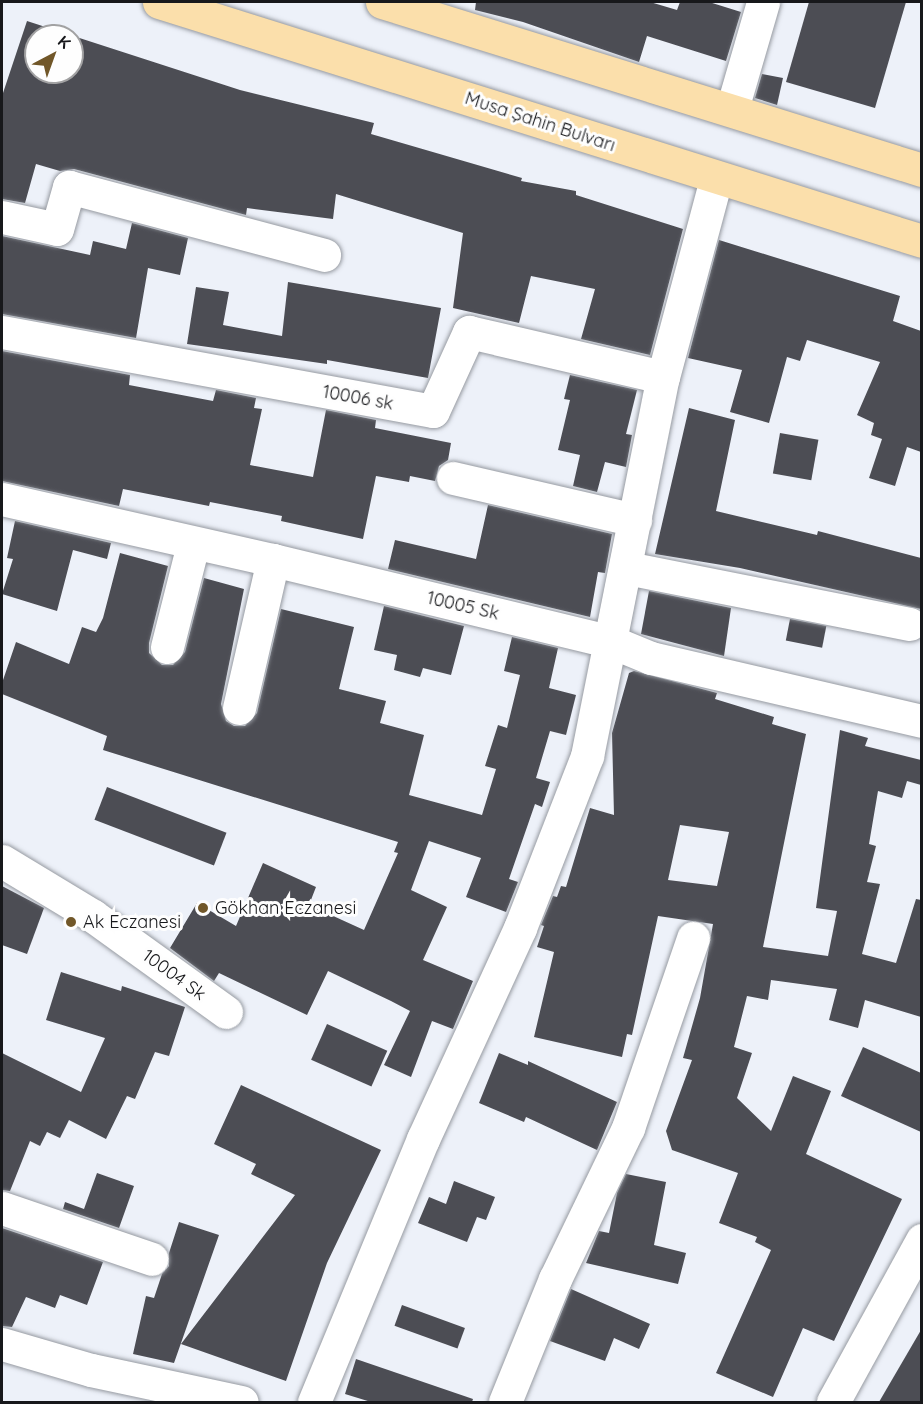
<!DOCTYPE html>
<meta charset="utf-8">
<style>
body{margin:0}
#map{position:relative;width:923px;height:1404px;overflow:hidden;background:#edf1f9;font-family:Quicksand,sans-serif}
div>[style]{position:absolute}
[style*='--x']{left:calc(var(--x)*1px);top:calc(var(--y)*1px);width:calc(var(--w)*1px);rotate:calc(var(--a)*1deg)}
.building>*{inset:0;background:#4c4d54;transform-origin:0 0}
.roads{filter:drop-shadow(0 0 2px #969aa1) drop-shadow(0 0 2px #969aa1)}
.minor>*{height:33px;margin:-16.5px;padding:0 16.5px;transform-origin:16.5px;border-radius:16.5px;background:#fff}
.major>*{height:33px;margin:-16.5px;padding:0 16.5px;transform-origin:16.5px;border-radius:16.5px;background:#fbdfab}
.dots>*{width:16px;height:16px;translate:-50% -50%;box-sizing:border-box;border:3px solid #fefefe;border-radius:50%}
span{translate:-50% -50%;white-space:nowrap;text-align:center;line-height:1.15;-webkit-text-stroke:6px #fefefe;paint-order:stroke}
.street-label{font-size:18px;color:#17181b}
.poi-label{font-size:18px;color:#17181b}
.left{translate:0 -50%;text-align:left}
.frame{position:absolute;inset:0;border:3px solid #17181b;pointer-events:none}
.north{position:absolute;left:24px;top:24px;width:60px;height:60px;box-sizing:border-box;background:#fefefe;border:2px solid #a2a2a3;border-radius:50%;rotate:41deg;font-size:16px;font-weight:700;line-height:24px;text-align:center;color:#17181b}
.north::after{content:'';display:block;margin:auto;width:21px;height:27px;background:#715729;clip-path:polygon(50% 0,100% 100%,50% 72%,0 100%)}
</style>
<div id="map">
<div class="building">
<i style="clip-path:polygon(476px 2px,650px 2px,677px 10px,680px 2px,709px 2px,741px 12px,726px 61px,647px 36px,639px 62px,523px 22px,475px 10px)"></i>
<i style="clip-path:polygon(809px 2px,906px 2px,875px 108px,786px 82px)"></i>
<i style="clip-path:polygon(evenodd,27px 21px,240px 90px,374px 123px,371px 134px,522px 178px,521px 181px,576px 191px,576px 195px,683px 229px,650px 355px,581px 339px,595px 289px,531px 276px,519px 323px,453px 308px,463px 233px,336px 194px,333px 219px,247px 208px,246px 215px,74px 169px,60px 171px,36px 164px,25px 203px,2px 199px,2px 96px,27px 21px,36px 36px,72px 36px,72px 72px,36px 72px,36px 36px)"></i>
<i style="clip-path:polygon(762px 74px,783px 78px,777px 105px,755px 98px)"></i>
<i style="clip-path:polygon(132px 223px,188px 238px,180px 275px,148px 268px,136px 338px,2px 314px,2px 236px,90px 255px,93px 241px,126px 249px)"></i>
<i style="clip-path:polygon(719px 240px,900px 296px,893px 321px,921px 331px,921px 452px,907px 447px,895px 486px,869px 478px,882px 439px,871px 435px,874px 423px,857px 415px,880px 362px,807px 340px,800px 361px,787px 357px,769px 423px,730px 412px,742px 370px,688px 358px)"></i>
<i style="clip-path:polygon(288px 282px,441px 308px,428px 378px,327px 360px,327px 364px,187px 344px,196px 287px,229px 292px,223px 325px,282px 336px)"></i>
<i style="clip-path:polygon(2px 351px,130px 375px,129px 385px,213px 401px,216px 390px,256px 398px,254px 408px,262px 409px,250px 465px,313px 477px,326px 410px,376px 420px,375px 428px,451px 443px,448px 460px,439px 466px,435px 481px,410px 476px,409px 482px,376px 476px,363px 539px,281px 521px,282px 516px,210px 502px,209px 506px,123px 489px,119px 506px,2px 481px)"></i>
<i style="clip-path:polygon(570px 375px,637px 390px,626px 434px,632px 435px,626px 467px,605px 462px,597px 492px,573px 486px,580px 455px,558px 450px,570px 400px,564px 399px)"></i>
<i style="clip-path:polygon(689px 408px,735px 420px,716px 511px,817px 535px,818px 531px,921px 558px,921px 609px,740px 568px,655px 554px)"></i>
<i style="left:780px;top:433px;width:39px;height:41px;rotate:10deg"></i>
<i style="clip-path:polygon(488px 505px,612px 534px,605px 573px,598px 572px,590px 617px,388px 569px,395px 540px,476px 559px)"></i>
<i style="clip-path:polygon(15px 521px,111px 543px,107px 559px,73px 550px,57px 611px,2px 594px,13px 559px,7px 558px)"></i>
<i style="clip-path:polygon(120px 553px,168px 566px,149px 643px,149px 653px,162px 665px,173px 665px,185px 652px,204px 578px,244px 589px,221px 704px,226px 721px,234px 726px,245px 726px,257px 713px,281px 609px,354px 627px,339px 689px,386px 701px,380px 723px,424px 735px,409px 795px,482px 815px,496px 769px,485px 766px,498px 725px,507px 728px,520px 675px,504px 671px,512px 637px,558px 648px,549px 688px,576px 695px,566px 735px,550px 731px,536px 778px,550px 782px,542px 807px,535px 804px,509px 879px,518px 882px,506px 912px,466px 897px,481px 858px,429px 841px,411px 890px,447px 907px,423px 960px,473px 981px,453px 1029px,432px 1021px,411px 1077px,384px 1065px,410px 1011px,391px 1001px,328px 971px,307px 1015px,219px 973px,214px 981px,170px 948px,197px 903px,236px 926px,263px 863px,316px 887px,309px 905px,364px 930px,398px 853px,394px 852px,398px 842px,103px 750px,107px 736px,2px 694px,2px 683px,16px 642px,69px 664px,82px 627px,96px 632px,103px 618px)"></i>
<i style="clip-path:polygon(649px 591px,731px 608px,724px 656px,641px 634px)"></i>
<i style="clip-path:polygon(384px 606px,464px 626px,451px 675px,423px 668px,420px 677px,394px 670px,397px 655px,374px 650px)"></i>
<i style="left:790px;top:619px;width:37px;height:22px;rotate:11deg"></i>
<i style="clip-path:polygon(evenodd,634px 671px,717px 693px,715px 699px,774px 717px,772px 724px,806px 734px,763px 947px,828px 956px,837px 911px,816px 908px,840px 730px,868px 738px,865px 746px,921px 760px,921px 785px,907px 781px,902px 798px,878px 791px,869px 844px,876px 846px,867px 882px,880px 884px,862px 954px,896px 963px,916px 899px,921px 900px,921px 1017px,865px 1000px,858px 1028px,829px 1020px,837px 989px,771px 980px,768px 1000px,747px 996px,734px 1047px,752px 1053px,737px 1098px,771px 1131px,793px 1076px,831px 1091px,806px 1154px,902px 1199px,834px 1341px,803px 1328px,773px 1397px,716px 1373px,771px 1250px,755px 1242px,757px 1237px,719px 1223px,738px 1173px,672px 1150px,666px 1131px,692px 1060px,683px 1058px,700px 998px,713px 924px,658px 916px,632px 1035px,627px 1034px,622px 1057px,534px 1037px,554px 952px,537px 947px,544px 926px,541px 925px,553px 896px,557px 897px,561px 886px,566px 887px,590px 808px,614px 815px,612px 733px,629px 673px,634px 671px,680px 825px,729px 832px,717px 886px,668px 880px,680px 825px)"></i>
<i style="left:107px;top:787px;width:128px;height:35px;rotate:21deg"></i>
<i style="clip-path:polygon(2px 886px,44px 908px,27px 954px,2px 945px)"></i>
<i style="clip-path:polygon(61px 972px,121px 991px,122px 986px,185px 1007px,169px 1056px,155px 1052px,135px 1099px,127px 1096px,106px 1139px,69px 1120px,60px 1138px,47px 1132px,40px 1146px,30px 1141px,10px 1191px,2px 1190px,2px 1053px,81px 1092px,105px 1038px,46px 1020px)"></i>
<i style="left:327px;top:1024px;width:66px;height:39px;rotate:24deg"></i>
<i style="clip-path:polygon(863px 1047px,921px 1073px,921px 1132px,841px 1096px)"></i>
<i style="clip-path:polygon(499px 1053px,528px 1065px,528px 1061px,617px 1102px,597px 1150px,526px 1117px,524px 1122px,479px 1103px)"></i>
<i style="clip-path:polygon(241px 1085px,381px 1150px,327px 1263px,286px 1381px,181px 1344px,295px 1195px,251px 1174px,256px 1164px,214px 1144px)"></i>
<i style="clip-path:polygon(97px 1173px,134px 1186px,119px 1228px,63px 1209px,65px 1202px,84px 1209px)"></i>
<i style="clip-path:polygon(626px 1174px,666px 1182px,654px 1245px,686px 1253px,678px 1284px,586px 1263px,599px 1231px,609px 1233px,617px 1193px)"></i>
<i style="clip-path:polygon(454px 1181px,495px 1197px,486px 1220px,477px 1217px,467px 1242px,418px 1223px,429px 1197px,446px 1204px)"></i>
<i style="clip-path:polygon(179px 1222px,219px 1235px,174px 1363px,133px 1354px,146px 1296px,154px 1298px,162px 1274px,169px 1266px,169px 1253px)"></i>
<i style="clip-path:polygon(2px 1228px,103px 1262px,87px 1305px,60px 1295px,55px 1308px,26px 1297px,12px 1327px,2px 1326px)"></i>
<i style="clip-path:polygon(571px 1289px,650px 1324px,639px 1349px,614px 1338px,605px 1361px,550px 1341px)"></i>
<i style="left:402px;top:1305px;width:67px;height:22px;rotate:20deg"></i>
<i style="clip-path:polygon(921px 1330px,921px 1402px,879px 1402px)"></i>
<i style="clip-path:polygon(356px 1359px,473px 1399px,472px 1402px,371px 1402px,345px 1394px)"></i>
</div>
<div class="roads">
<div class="minor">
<i style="--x:732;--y:109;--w:111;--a:-73.8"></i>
<i style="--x:2;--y:217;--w:56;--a:12.3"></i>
<i style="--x:57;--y:229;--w:44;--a:-74.1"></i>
<i style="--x:69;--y:187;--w:264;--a:14.9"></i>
<i style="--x:2;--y:332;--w:438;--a:10.4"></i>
<i style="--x:433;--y:411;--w:87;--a:-65.5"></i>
<i style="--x:469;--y:332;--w:199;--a:13.1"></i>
<i style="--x:453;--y:478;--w:187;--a:13"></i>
<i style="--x:2;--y:499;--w:278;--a:12.7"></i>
<i style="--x:273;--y:560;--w:349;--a:13.6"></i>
<i style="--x:612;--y:642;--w:42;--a:22.3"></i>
<i style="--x:651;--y:658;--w:278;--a:13.1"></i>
<i style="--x:627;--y:568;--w:288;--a:11.2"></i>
<i style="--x:167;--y:647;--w:106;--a:-75.8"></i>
<i style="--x:239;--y:708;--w:152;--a:-77.1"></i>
<i style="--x:2;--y:861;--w:106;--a:31.1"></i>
<i style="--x:93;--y:916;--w:164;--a:35.8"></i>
<i style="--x:2;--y:1208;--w:158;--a:18.8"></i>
<i style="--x:2;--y:1344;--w:93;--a:16.3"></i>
<i style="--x:91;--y:1370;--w:154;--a:12"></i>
<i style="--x:314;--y:1402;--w:285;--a:-67.5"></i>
<i style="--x:423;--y:1139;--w:232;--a:-65.3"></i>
<i style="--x:520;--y:928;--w:185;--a:-68.7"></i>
<i style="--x:587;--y:756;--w:387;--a:-78.7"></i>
<i style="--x:663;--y:377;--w:205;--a:-75"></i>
<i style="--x:505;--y:1402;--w:133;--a:-67.9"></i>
<i style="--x:555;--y:1279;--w:168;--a:-64.2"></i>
<i style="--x:628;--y:1128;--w:201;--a:-71.1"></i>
<i style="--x:833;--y:1402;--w:185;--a:-61.2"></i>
</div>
<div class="major">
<i style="--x:159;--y:2;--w:800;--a:17.39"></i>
<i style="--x:382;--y:2;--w:566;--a:17.28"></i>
</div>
</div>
<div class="dots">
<i style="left:203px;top:908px;background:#715729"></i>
<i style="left:71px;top:922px;background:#715729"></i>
</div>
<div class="street-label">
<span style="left:540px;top:122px;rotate:18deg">Musa Şahin Bulvarı</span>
<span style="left:358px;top:398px;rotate:10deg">10006 sk</span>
<span style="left:463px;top:606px;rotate:13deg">10005 Sk</span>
<span style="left:174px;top:975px;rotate:36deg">10004 Sk</span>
</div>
<div class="poi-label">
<span class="left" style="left:215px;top:908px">Gökhan Eczanesi</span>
<span class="left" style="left:83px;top:922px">Ak Eczanesi</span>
</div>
<div class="frame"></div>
<div class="north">K</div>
</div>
